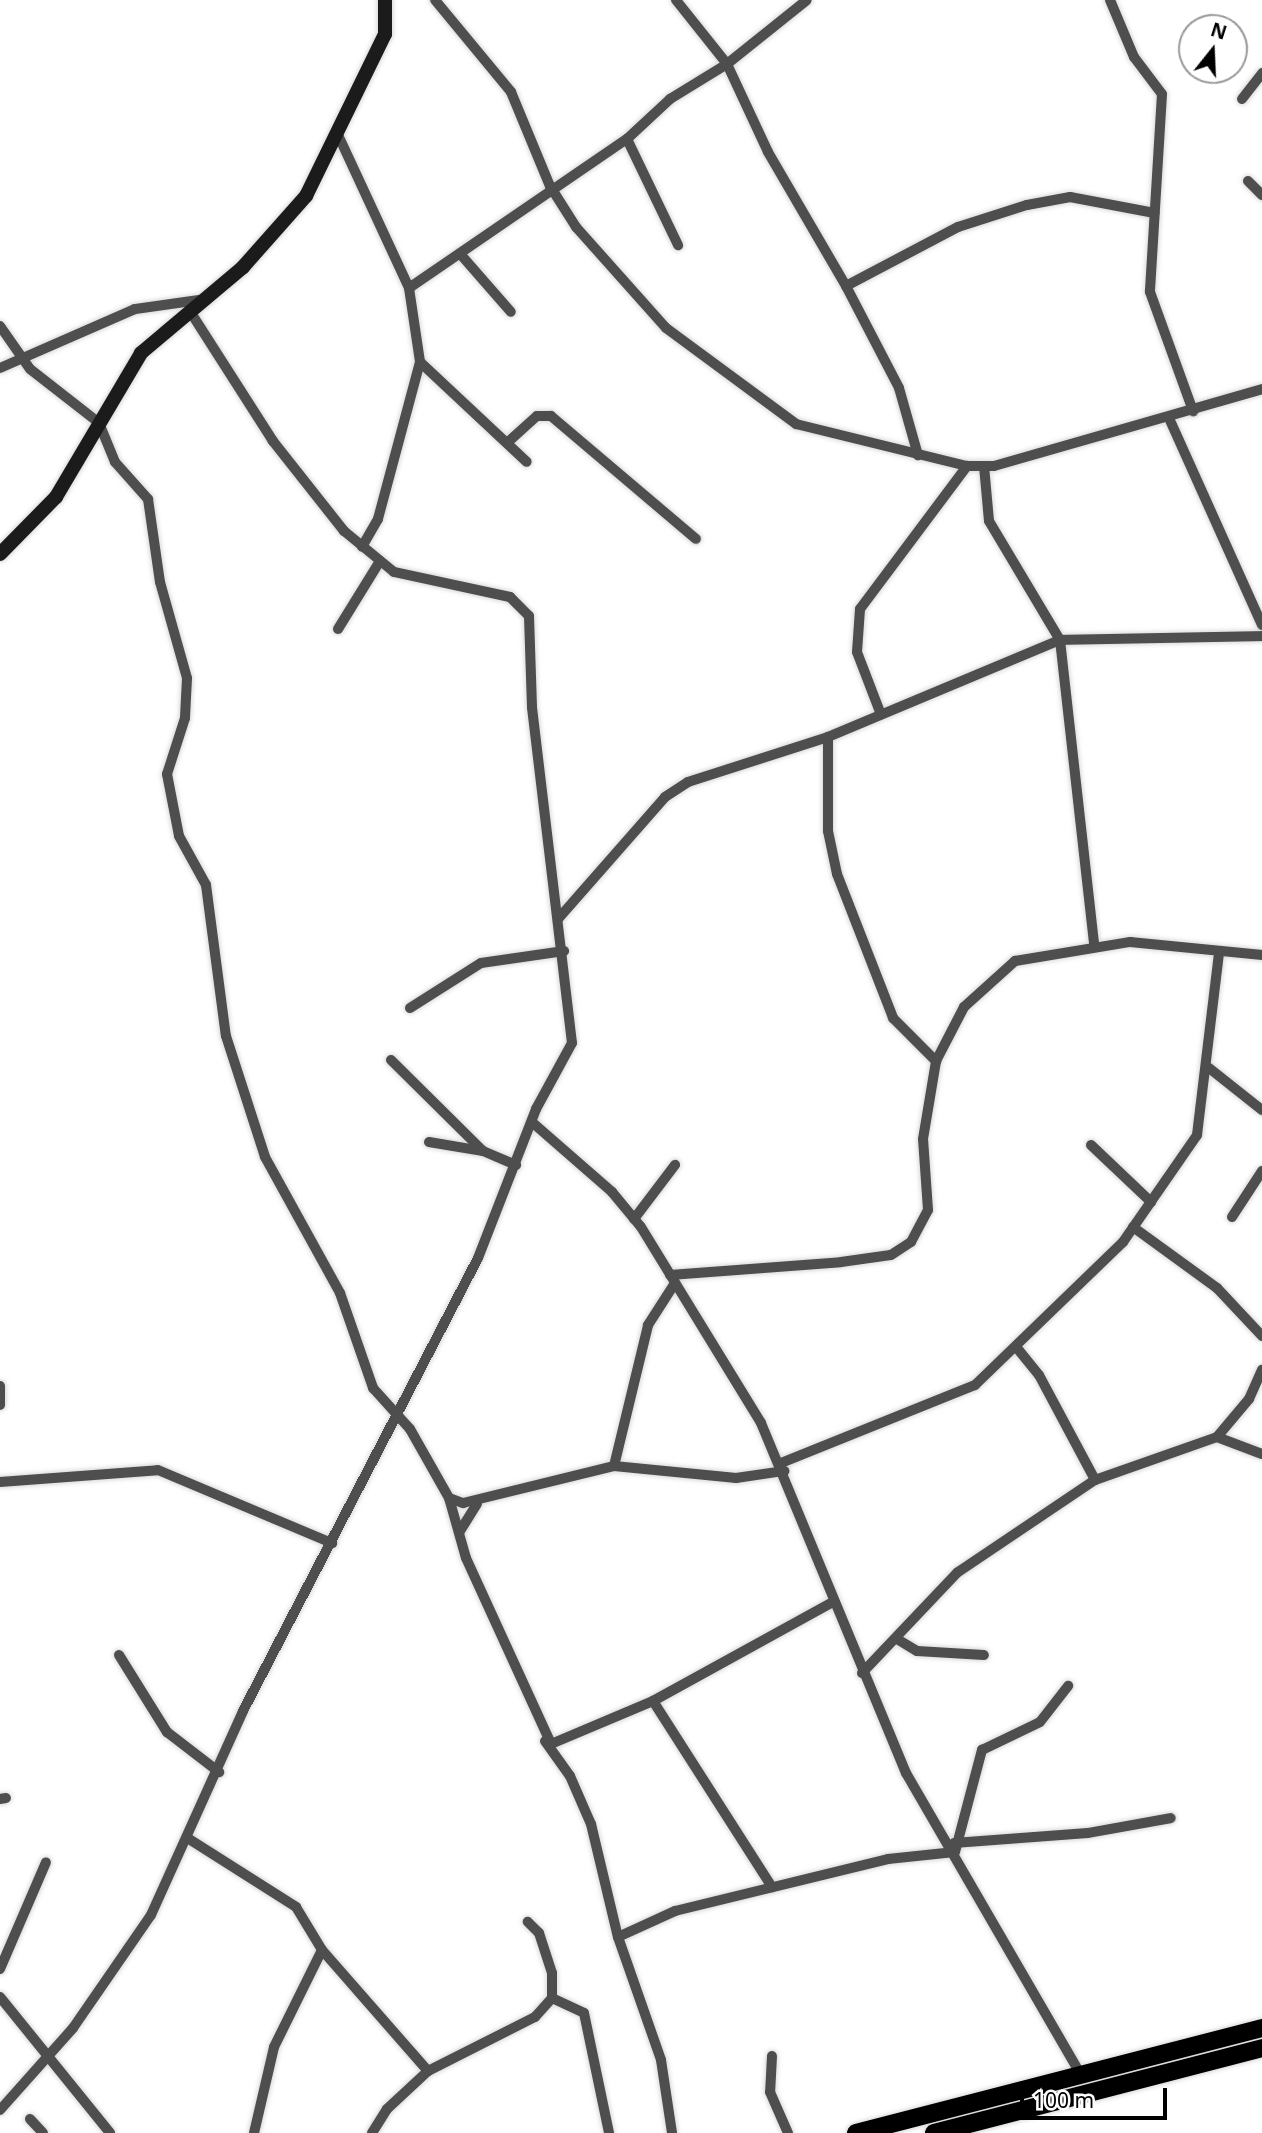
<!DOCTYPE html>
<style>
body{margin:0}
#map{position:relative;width:1262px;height:2133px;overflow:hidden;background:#fff;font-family:"Noto Sans",sans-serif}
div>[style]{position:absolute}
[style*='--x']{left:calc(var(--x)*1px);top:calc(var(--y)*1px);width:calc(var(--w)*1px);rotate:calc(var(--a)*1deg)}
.roads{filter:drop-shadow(0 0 2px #dbdbdb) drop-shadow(0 0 2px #dbdbdb)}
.street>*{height:10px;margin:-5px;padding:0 5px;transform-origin:5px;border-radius:5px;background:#4e4e4e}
.secondary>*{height:14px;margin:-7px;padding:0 7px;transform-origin:7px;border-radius:7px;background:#1b1b1b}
.highway>*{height:18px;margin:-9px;padding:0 9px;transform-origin:9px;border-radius:9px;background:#000}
span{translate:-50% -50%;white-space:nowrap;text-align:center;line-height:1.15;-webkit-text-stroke:6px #fff;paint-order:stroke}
.north{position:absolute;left:1178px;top:14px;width:70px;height:70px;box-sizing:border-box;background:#fff;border:2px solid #999;border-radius:50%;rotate:18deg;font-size:19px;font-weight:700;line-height:28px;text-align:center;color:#000}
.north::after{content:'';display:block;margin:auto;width:24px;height:32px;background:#000;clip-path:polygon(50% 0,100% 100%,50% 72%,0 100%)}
.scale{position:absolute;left:1020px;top:2088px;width:147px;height:32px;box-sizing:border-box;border:4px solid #000;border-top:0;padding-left:9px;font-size:21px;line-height:24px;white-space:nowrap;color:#000;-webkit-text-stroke:5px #fff;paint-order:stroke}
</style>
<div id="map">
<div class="roads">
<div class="street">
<i style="--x:435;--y:0;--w:119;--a:50.4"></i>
<i style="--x:511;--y:92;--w:102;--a:67.5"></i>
<i style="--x:550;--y:186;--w:49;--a:57.6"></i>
<i style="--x:576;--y:227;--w:135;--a:48.3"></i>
<i style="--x:666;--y:328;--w:162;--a:36.4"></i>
<i style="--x:796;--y:424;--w:176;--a:13.8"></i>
<i style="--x:967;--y:466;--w:27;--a:0"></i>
<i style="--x:994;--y:466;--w:279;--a:-16"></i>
<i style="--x:676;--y:0;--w:82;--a:51.4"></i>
<i style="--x:727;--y:64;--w:97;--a:65"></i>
<i style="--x:768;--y:152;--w:155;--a:59.8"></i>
<i style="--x:846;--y:286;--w:115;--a:62.5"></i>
<i style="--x:899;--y:388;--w:70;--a:74.2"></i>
<i style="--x:1110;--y:0;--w:62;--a:67.2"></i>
<i style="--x:1134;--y:57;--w:46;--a:52.9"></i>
<i style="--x:1162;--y:94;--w:198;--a:93.5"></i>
<i style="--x:1150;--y:292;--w:127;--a:70.1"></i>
<i style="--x:1242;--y:99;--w:33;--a:-52"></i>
<i style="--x:339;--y:137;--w:166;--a:65.1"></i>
<i style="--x:409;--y:288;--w:75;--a:81.5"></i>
<i style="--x:420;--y:362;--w:163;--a:105"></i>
<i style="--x:378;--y:519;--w:32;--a:120"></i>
<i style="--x:627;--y:139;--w:118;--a:64.3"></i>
<i style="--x:1248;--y:181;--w:20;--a:45"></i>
<i style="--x:462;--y:256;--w:74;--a:48.8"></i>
<i style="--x:846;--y:286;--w:127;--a:-27.8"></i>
<i style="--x:958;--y:227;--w:72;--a:-17.7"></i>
<i style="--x:1027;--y:205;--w:44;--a:-10.5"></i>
<i style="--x:1070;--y:197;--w:86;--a:10.7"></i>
<i style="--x:409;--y:288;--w:264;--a:-34.4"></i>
<i style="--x:627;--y:139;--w:59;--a:-42.9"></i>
<i style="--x:670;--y:99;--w:67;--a:-31.6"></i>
<i style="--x:727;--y:64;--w:102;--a:-38.7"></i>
<i style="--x:0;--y:326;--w:52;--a:55.1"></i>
<i style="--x:30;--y:369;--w:88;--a:38"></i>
<i style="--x:99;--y:423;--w:42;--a:67.7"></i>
<i style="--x:115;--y:462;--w:50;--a:48.3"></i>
<i style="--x:148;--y:499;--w:84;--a:81.8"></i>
<i style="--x:160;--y:582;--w:100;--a:74.3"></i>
<i style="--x:187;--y:678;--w:40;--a:92.9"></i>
<i style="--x:185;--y:718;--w:59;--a:107.8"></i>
<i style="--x:167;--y:774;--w:63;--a:79"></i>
<i style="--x:179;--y:836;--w:56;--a:61.1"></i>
<i style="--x:206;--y:885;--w:152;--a:82.5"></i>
<i style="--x:226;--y:1036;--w:127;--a:72.1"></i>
<i style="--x:265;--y:1157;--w:155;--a:61.1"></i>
<i style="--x:340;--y:1293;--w:101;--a:70.8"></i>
<i style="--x:373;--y:1388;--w:55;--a:47.9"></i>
<i style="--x:410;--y:1429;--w:79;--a:60.5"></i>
<i style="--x:449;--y:1498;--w:15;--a:20"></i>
<i style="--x:463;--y:1503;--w:155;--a:-13.8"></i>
<i style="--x:614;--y:1466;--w:123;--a:5.6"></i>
<i style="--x:736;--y:1478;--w:49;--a:-8.3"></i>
<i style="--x:420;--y:362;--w:146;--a:43.1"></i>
<i style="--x:0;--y:368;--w:147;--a:-23.6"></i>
<i style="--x:135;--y:309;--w:72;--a:-8"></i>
<i style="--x:1169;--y:418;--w:227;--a:65.8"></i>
<i style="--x:508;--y:442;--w:39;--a:-42"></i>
<i style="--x:537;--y:416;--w:14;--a:0"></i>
<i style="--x:551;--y:416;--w:190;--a:40.3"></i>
<i style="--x:984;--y:466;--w:55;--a:84.8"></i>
<i style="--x:989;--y:521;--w:139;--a:59.2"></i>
<i style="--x:1060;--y:640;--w:307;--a:83.6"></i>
<i style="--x:338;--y:629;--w:80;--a:-58.3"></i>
<i style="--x:880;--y:712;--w:64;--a:-111"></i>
<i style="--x:857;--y:652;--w:43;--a:-86"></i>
<i style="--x:860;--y:609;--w:179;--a:-53.2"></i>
<i style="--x:828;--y:737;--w:94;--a:90"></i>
<i style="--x:828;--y:831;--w:44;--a:78.2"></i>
<i style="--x:837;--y:874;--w:155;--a:68.7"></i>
<i style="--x:893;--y:1018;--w:61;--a:45"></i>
<i style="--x:558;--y:919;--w:162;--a:-48.7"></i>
<i style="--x:665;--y:797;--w:27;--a:-33"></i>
<i style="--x:688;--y:782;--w:147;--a:-17.8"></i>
<i style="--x:828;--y:737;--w:251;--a:-22.7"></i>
<i style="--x:1060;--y:640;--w:202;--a:-1.1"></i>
<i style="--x:410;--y:1008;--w:84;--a:-32.4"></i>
<i style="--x:481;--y:963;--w:84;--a:-8.2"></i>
<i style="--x:391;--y:1060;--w:129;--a:44.7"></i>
<i style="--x:483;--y:1151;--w:36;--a:23"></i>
<i style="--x:1209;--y:1068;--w:68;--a:38.4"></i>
<i style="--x:533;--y:1123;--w:105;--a:41.1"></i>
<i style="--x:612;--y:1192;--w:45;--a:50.4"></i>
<i style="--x:641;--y:1227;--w:230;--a:58.5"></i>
<i style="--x:761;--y:1423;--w:379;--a:67.5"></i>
<i style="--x:906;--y:1773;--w:349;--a:59.9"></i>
<i style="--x:429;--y:1142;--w:55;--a:9.5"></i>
<i style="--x:1091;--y:1145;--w:83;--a:43.5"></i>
<i style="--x:1232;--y:1217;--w:55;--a:-56.9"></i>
<i style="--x:634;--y:1219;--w:68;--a:-52.8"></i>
<i style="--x:1133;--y:1227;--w:104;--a:36"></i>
<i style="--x:1217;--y:1288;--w:66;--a:46.8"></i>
<i style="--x:670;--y:1275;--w:171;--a:-4.3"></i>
<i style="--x:841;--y:1262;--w:50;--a:-8"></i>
<i style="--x:891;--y:1255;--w:24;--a:-33"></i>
<i style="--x:911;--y:1242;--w:36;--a:-62"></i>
<i style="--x:928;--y:1210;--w:71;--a:-94"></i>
<i style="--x:923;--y:1139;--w:79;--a:-80.5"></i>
<i style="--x:936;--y:1061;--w:61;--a:-62.6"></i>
<i style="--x:964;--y:1007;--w:69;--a:-42"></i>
<i style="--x:1015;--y:961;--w:117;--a:-9.4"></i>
<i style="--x:1130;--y:942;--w:133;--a:5.6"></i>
<i style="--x:1017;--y:1348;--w:35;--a:51"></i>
<i style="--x:1039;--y:1375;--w:119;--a:61.9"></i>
<i style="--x:0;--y:1386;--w:19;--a:90"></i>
<i style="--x:1217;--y:1437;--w:50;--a:-49.9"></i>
<i style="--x:1249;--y:1399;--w:32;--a:-66"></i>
<i style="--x:781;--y:1463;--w:209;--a:-21.9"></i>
<i style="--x:975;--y:1385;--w:206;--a:-44"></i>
<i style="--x:1123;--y:1242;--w:130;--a:-55.3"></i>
<i style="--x:1197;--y:1135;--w:182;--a:-83.1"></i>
<i style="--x:614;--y:1466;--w:145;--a:-76.4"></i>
<i style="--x:648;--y:1325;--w:50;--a:-57.3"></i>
<i style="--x:0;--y:1482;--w:158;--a:-4.3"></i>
<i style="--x:158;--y:1470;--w:189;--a:22.8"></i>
<i style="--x:449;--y:1498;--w:62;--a:74.2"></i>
<i style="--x:466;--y:1558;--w:205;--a:65.4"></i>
<i style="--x:551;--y:1744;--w:111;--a:-22.9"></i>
<i style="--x:653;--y:1701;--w:205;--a:-28.8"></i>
<i style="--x:460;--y:1531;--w:32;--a:-58"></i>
<i style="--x:897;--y:1639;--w:23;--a:31"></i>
<i style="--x:917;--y:1651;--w:67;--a:3.4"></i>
<i style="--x:119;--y:1655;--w:91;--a:58.1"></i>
<i style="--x:167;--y:1732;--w:66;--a:37.6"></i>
<i style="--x:862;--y:1673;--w:139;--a:-46.5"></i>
<i style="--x:958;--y:1572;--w:165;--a:-33.9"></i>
<i style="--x:1095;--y:1480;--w:129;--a:-19.4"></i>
<i style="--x:1217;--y:1437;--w:48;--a:20.7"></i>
<i style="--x:653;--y:1701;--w:221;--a:57.4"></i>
<i style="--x:545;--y:1741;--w:43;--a:54.5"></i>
<i style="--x:570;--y:1776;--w:52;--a:66.4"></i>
<i style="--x:591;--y:1824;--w:116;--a:76.6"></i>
<i style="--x:618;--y:1937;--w:130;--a:70.7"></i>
<i style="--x:661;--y:2060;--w:74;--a:81.4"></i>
<i style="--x:0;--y:1799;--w:6;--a:-9"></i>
<i style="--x:189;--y:1839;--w:127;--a:32.4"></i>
<i style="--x:296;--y:1907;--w:50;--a:58.8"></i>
<i style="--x:322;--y:1950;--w:161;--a:48.8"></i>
<i style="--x:954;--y:1843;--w:134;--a:-4.3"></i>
<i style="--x:1088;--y:1833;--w:84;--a:-10.2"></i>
<i style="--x:618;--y:1937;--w:63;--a:-24.5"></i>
<i style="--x:675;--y:1911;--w:219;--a:-13.7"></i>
<i style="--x:888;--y:1859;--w:67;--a:-6"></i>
<i style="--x:955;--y:1852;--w:106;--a:-75.2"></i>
<i style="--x:982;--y:1750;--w:64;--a:-25.8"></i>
<i style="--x:1040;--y:1722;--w:46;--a:-52.1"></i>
<i style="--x:0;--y:1969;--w:116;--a:-66.7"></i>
<i style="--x:0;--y:1997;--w:175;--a:51"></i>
<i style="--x:552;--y:1998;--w:35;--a:25"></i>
<i style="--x:584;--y:2013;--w:123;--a:78.2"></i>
<i style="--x:772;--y:2056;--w:36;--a:93"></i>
<i style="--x:770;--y:2092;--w:45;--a:66.3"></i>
<i style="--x:0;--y:2110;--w:110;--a:-48.3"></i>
<i style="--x:73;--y:2028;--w:137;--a:-55.4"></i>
<i style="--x:151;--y:1915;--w:224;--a:-65.7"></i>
<i style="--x:243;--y:1711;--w:510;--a:-62.58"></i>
<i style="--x:478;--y:1258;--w:160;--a:-68.7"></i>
<i style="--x:536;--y:1109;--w:75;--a:-61.4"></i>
<i style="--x:572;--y:1043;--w:338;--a:-96.8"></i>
<i style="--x:532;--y:707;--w:91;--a:-91.9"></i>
<i style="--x:529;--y:616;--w:27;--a:-135"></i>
<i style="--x:510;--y:597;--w:119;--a:-167.8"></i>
<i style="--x:394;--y:572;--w:65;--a:-140.6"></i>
<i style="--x:344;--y:531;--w:115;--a:-128.3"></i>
<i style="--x:273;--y:441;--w:152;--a:-122.6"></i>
<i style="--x:30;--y:2119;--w:19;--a:47"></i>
<i style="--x:254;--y:2133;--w:88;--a:-76.9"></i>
<i style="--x:274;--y:2047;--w:108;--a:-63.7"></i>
<i style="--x:372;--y:2133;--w:28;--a:-58"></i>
<i style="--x:387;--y:2109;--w:56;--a:-42.8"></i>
<i style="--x:428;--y:2071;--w:120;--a:-26.8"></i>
<i style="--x:535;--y:2017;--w:25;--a:-48"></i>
<i style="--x:552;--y:1998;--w:25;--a:-90"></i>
<i style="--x:552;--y:1973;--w:42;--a:-108"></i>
<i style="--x:539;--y:1933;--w:16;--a:-135"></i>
</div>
<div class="secondary">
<i style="--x:0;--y:554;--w:80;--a:-45.5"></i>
<i style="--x:56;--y:497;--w:167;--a:-59.4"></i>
<i style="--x:141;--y:353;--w:133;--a:-40.1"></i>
<i style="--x:243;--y:267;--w:95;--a:-48.4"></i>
<i style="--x:306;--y:196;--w:180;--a:-64"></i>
<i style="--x:385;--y:34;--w:34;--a:-90"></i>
</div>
<div class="highway">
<i style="--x:856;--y:2133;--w:419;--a:-14.5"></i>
<i style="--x:934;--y:2133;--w:339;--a:-14.5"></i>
</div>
</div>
<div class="north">N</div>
<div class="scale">100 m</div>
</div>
